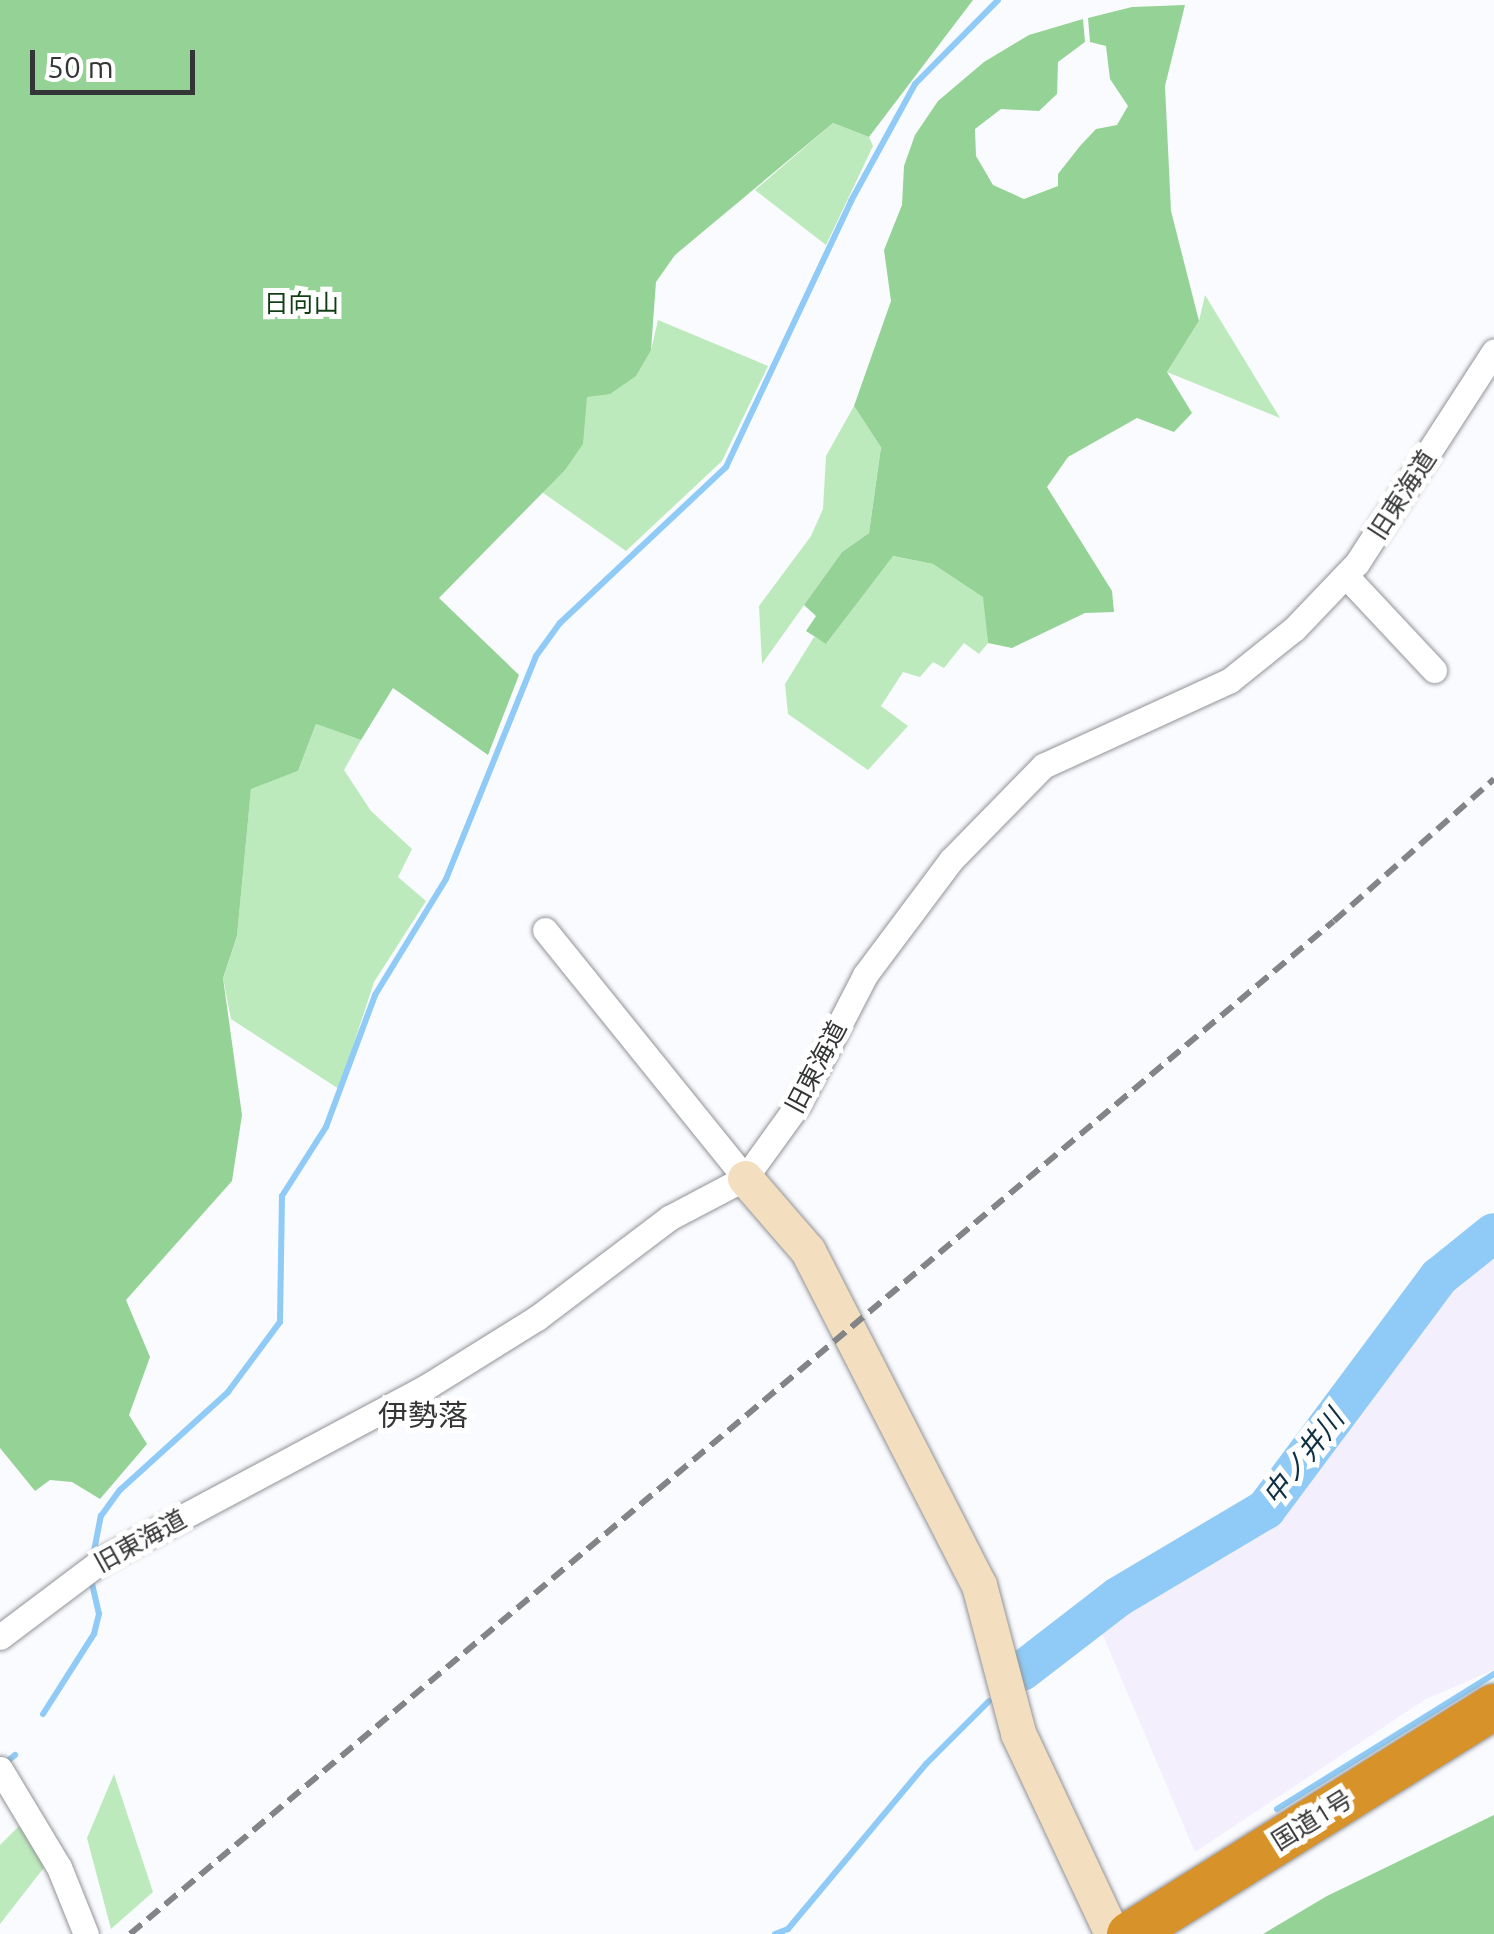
<!DOCTYPE html>
<meta charset="utf-8">
<style>
body{margin:0}
#map{position:relative;width:1494px;height:1934px;overflow:hidden;background:#fafbff;font-family:Ubuntu,"Noto Sans JP",sans-serif}
div>[style]{position:absolute}
[style*='--x']{left:calc(var(--x)*1px);top:calc(var(--y)*1px);width:calc(var(--w)*1px);rotate:calc(var(--a)*1deg)}
.industrial>*{inset:0;background:#f3effc}
.green>*{inset:0;background:#bdeabd}
.forest>*{inset:0;background:#94d395}
.stream>*{height:6px;margin:-3px;padding:0 3px;transform-origin:3px;border-radius:3px;background:#8fcbf6}
.river>*{height:40px;margin:-20px;padding:0 20px;transform-origin:20px;border-radius:20px;background:#8fcbf6}
.roads{filter:drop-shadow(0 0 2px #929397) drop-shadow(0 0 2px #929397)}
.street>*{height:25px;margin:-12.5px;padding:0 12.5px;transform-origin:12.5px;border-radius:12.5px;background:#fff}
.secondary>*{height:35px;margin:-17.5px;padding:0 17.5px;transform-origin:17.5px;border-radius:17.5px;background:#f3debf}
.highway>*{height:45px;margin:-22.5px;padding:0 22.5px;transform-origin:22.5px;border-radius:22.5px;background:#d8922a}
.rail>*{height:6px;margin-top:-3px;transform-origin:0;background:repeating-linear-gradient(90deg,#838486 0 15px,transparent 0 23px)}
span{translate:-50% -50%;white-space:nowrap;text-align:center;line-height:1.15;-webkit-text-stroke:10px #fff;paint-order:stroke}
.park-label{font-size:25px;color:#113e15}
.street-label{font-size:25px;color:#343536}
.water-label{font-size:28px;color:#0c2f44;font-style:italic}
.quarter-label{font-size:30px;color:#343536}
.scale{position:absolute;left:30px;top:50px;width:165px;height:45px;box-sizing:border-box;border:5px solid #343536;border-top:0;padding-left:12px;font-size:30px;line-height:35px;white-space:nowrap;color:#343536;-webkit-text-stroke:8px #fff;paint-order:stroke}
</style>
<div id="map">
<div class="industrial">
<i style="clip-path:polygon(1494px 1258px,1494px 1670px,1426px 1699px,1195px 1852px,1101px 1631px,1262px 1534px,1329px 1456px,1438px 1305px)"></i>
</div>
<div class="green">
<i style="clip-path:polygon(833px 123px,869px 137px,873px 146px,826px 245px,755px 190px)"></i>
<i style="clip-path:polygon(1205px 295px,1280px 418px,1167px 372px,1199px 321px)"></i>
<i style="clip-path:polygon(658px 320px,768px 366px,722px 461px,626px 551px,539px 490px,565px 470px,586px 397px,651px 350px)"></i>
<i style="clip-path:polygon(854px 406px,881px 446px,869px 533px,842px 552px,762px 664px,759px 606px,811px 536px,823px 509px,826px 456px)"></i>
<i style="clip-path:polygon(892px 556px,933px 564px,984px 597px,988px 643px,979px 654px,964px 643px,944px 668px,933px 662px,920px 677px,903px 672px,881px 706px,908px 726px,868px 770px,788px 714px,785px 684px,814px 637px,827px 643px)"></i>
<i style="clip-path:polygon(316px 724px,361px 740px,344px 770px,371px 811px,412px 849px,398px 877px,426px 901px,374px 982px,339px 1089px,231px 1019px,223px 978px,237px 936px,251px 788px,298px 771px)"></i>
<i style="clip-path:polygon(114px 1774px,153px 1892px,111px 1929px,87px 1838px)"></i>
<i style="clip-path:polygon(22px 1823px,46px 1865px,0 1924px,0 1845px)"></i>
</div>
<div class="forest">
<i style="clip-path:polygon(0 0,973px 0,869px 137px,833px 123px,675px 255px,656px 282px,651px 350px,636px 376px,610px 394px,587px 397px,583px 444px,565px 470px,439px 598px,519px 675px,488px 755px,393px 688px,361px 740px,316px 724px,298px 771px,251px 789px,237px 936px,223px 978px,242px 1115px,232px 1181px,126px 1300px,150px 1357px,129px 1415px,147px 1444px,100px 1499px,72px 1482px,50px 1480px,35px 1491px,0 1448px)"></i>
<i style="clip-path:polygon(1185px 5px,1165px 86px,1171px 211px,1199px 321px,1167px 372px,1192px 413px,1174px 432px,1137px 418px,1068px 457px,1047px 487px,1112px 591px,1114px 612px,1085px 613px,1012px 648px,988px 643px,983px 597px,933px 564px,893px 556px,826px 644px,806px 631px,816px 616px,804px 605px,842px 552px,869px 533px,881px 447px,854px 406px,891px 301px,884px 250px,902px 205px,904px 166px,915px 135px,938px 101px,984px 62px,1029px 35px,1083px 19px,1085px 42px,1058px 62px,1057px 94px,1039px 111px,1001px 109px,975px 129px,976px 156px,993px 185px,1024px 199px,1058px 186px,1058px 174px,1080px 146px,1096px 129px,1117px 125px,1128px 106px,1110px 79px,1106px 46px,1090px 42px,1088px 18px,1132px 7px)"></i>
<i style="clip-path:polygon(1494px 1815px,1494px 1934px,1263px 1934px,1327px 1896px)"></i>
</div>
<div class="stream">
<i style="--x:94;--y:1551;--w:36;--a:-79"></i>
<i style="--x:101;--y:1516;--w:32;--a:-54"></i>
<i style="--x:120;--y:1490;--w:146;--a:-42.2"></i>
<i style="--x:228;--y:1392;--w:87;--a:-53.4"></i>
<i style="--x:280;--y:1322;--w:126;--a:-89.1"></i>
<i style="--x:282;--y:1196;--w:82;--a:-57.5"></i>
<i style="--x:326;--y:1127;--w:141;--a:-69.6"></i>
<i style="--x:375;--y:995;--w:136;--a:-58.5"></i>
<i style="--x:446;--y:879;--w:240;--a:-68"></i>
<i style="--x:536;--y:656;--w:41;--a:-54"></i>
<i style="--x:560;--y:623;--w:228;--a:-43.2"></i>
<i style="--x:726;--y:467;--w:294;--a:-64.8"></i>
<i style="--x:851;--y:201;--w:133;--a:-61.3"></i>
<i style="--x:915;--y:84;--w:118;--a:-45.3"></i>
<i style="--x:43;--y:1714;--w:95;--a:-57.5"></i>
<i style="--x:94;--y:1634;--w:21;--a:-76"></i>
<i style="--x:99;--y:1614;--w:37;--a:-103"></i>
<i style="--x:9;--y:1760;--w:8;--a:-40"></i>
<i style="--x:1277;--y:1809;--w:256;--a:-31.9"></i>
<i style="--x:775;--y:1934;--w:14;--a:-21"></i>
<i style="--x:788;--y:1929;--w:215;--a:-50.1"></i>
<i style="--x:926;--y:1764;--w:89;--a:-45"></i>
</div>
<div class="river">
<i style="--x:1022;--y:1671;--w:121;--a:-37.6"></i>
<i style="--x:1118;--y:1597;--w:172;--a:-30.7"></i>
<i style="--x:1266;--y:1509;--w:289;--a:-53.3"></i>
<i style="--x:1439;--y:1277;--w:70;--a:-38.7"></i>
</div>
<div class="roads">
<div class="street">
<i style="--x:1346;--y:576;--w:129;--a:46.9"></i>
<i style="--x:545;--y:930;--w:319;--a:51.1"></i>
<i style="--x:0;--y:1637;--w:128;--a:-37"></i>
<i style="--x:102;--y:1560;--w:367;--a:-28.1"></i>
<i style="--x:426;--y:1387;--w:131;--a:-31.9"></i>
<i style="--x:537;--y:1318;--w:166;--a:-37.1"></i>
<i style="--x:669;--y:1218;--w:86;--a:-27.8"></i>
<i style="--x:745;--y:1178;--w:92;--a:-54.2"></i>
<i style="--x:799;--y:1103;--w:144;--a:-62.7"></i>
<i style="--x:865;--y:975;--w:144;--a:-53.2"></i>
<i style="--x:951;--y:860;--w:132;--a:-45.6"></i>
<i style="--x:1043;--y:766;--w:205;--a:-24.6"></i>
<i style="--x:1229;--y:681;--w:83;--a:-38.7"></i>
<i style="--x:1294;--y:629;--w:91;--a:-46.3"></i>
<i style="--x:1357;--y:563;--w:252;--a:-57.1"></i>
<i style="--x:0;--y:1769;--w:114;--a:59"></i>
<i style="--x:59;--y:1867;--w:72;--a:68.1"></i>
</div>
<div class="secondary">
<i style="--x:745;--y:1178;--w:96;--a:49.2"></i>
<i style="--x:808;--y:1251;--w:375;--a:62.9"></i>
<i style="--x:979;--y:1585;--w:153;--a:75.2"></i>
<i style="--x:1018;--y:1733;--w:222;--a:64.9"></i>
</div>
<div class="highway">
<i style="--x:1129;--y:1934;--w:430;--a:-32"></i>
</div>
</div>
<div class="rail">
<i style="--x:130;--y:1934;--w:1573;--a:-40.08"></i>
<i style="--x:1334;--y:921;--w:214;--a:-41.6"></i>
</div>
<div class="park-label">
<span style="left:301px;top:303px">日向山</span>
</div>
<div class="street-label">
<span style="left:1402px;top:495px;rotate:-57deg">旧東海道</span>
<span style="left:816px;top:1067px;rotate:-62deg">旧東海道</span>
<span style="left:140px;top:1541px;rotate:-29deg">旧東海道</span>
<span style="left:1312px;top:1820px;rotate:-32deg">国道1号</span>
</div>
<div class="water-label">
<span style="left:1303px;top:1457px;rotate:-52deg">中ノ井川</span>
</div>
<div class="quarter-label">
<span style="left:423px;top:1415px">伊勢落</span>
</div>
<div class="scale">50 m</div>
</div>
